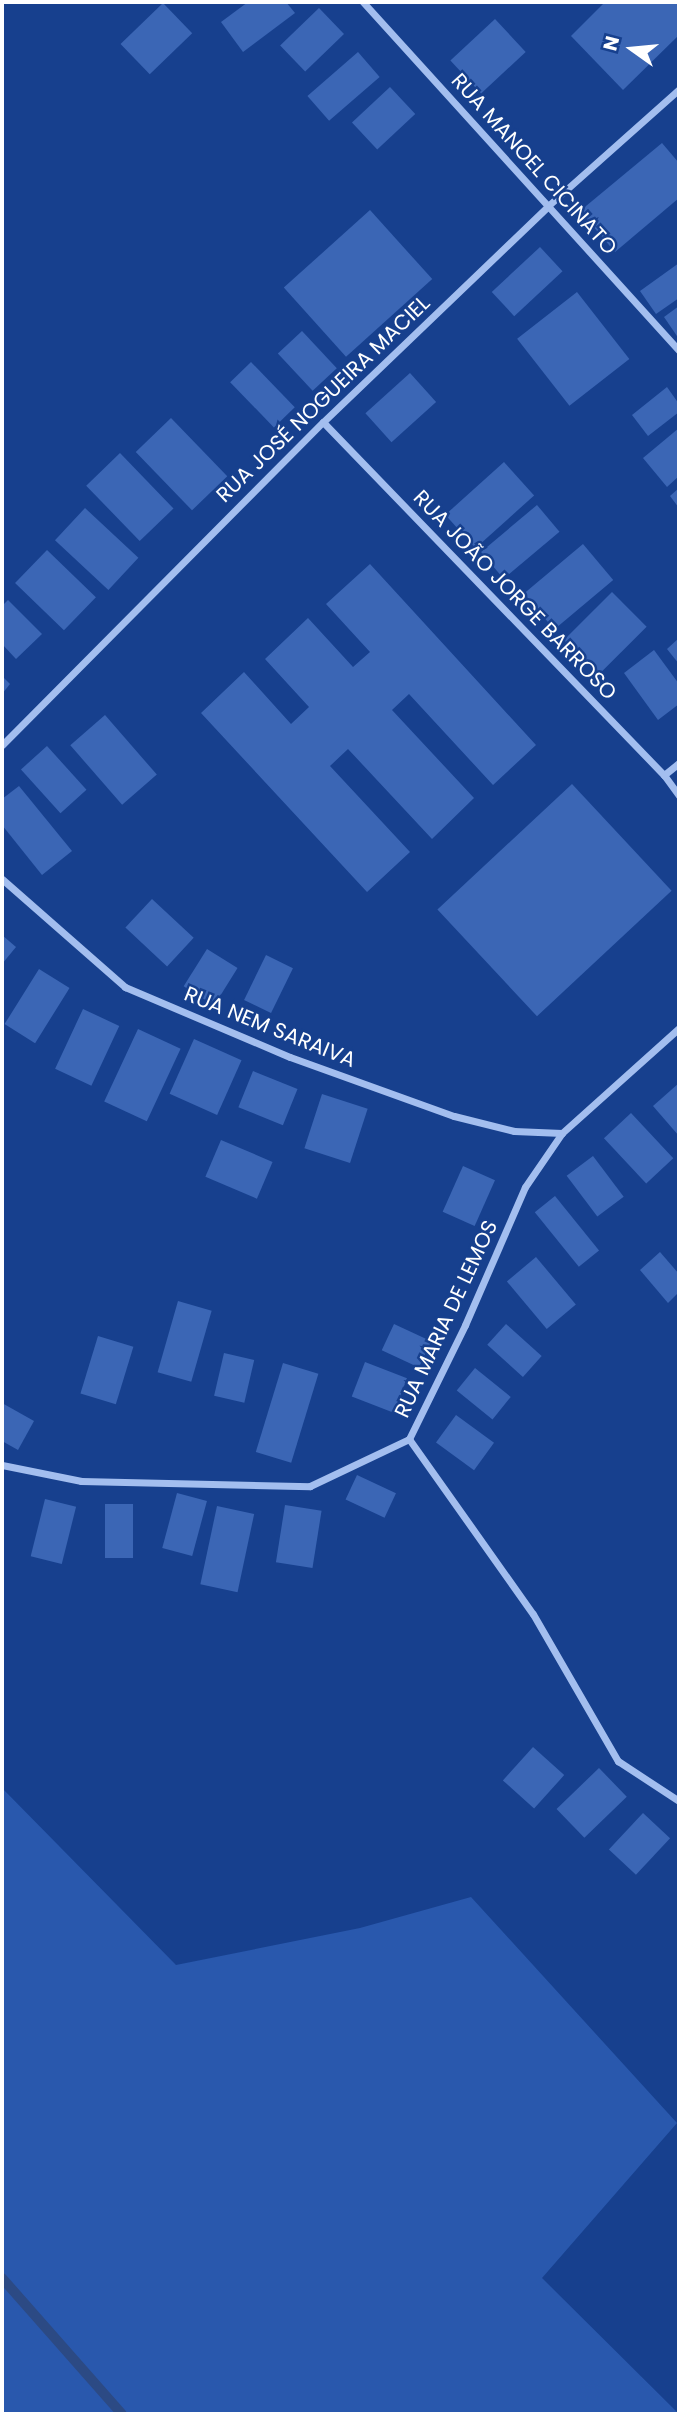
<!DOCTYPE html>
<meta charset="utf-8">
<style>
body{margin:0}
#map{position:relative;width:681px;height:2416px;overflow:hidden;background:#17408e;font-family:Poppins,sans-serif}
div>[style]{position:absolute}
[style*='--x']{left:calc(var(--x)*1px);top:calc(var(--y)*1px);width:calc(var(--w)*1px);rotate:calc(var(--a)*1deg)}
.green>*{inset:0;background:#2958ad}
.stream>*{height:10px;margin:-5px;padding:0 5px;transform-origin:5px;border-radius:5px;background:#2c4a84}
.building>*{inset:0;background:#3b66b5;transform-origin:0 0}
.street>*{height:7px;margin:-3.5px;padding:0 3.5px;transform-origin:3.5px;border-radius:3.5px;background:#a3beef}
span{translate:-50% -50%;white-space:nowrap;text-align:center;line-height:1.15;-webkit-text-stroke:5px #17408e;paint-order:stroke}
.street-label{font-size:21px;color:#fff}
.frame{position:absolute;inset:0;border:4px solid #fff;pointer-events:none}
.north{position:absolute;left:597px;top:14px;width:70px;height:70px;-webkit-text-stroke:5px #17408e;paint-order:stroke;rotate:285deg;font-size:19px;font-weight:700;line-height:28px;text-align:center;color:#fff}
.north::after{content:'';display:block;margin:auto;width:24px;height:32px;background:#fff;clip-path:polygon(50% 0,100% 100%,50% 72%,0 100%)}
</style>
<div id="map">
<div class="green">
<i style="clip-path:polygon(2px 1788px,176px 1965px,360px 1928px,471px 1897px,677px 2123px,542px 2278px,679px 2414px,2px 2414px)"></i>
</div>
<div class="stream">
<i style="--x:2;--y:2278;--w:181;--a:48.6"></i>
</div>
<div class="building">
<i style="clip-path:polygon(248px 2px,286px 2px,295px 13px,243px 52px,221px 22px)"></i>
<i style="clip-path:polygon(605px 2px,679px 2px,679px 35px,623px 90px,571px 36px)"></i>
<i style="left:163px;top:3px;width:42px;height:59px;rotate:46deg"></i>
<i style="left:319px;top:8px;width:36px;height:54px;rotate:46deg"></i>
<i style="left:495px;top:19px;width:45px;height:61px;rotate:47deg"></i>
<i style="left:358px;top:52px;width:33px;height:67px;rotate:49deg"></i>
<i style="left:390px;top:87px;width:37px;height:52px;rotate:47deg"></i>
<i style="clip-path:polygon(662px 143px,679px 163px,679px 198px,615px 252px,580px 211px)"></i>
<i style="left:370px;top:210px;width:93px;height:116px;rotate:48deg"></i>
<i style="left:540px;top:247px;width:33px;height:66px;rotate:47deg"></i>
<i style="clip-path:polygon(679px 263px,679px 298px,656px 314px,640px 291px)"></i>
<i style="left:577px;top:292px;width:85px;height:76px;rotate:52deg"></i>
<i style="clip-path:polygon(679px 306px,679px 339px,664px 317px)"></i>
<i style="left:302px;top:331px;width:51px;height:33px;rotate:47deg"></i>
<i style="left:251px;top:362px;width:63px;height:29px;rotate:46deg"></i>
<i style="left:410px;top:373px;width:39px;height:60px;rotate:48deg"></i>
<i style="clip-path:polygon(667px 387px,679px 404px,679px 412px,648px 436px,632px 415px)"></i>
<i style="left:171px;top:418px;width:81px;height:49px;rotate:46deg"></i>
<i style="clip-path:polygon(679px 428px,679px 476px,667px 487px,643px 458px)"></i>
<i style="left:120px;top:453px;width:77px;height:47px;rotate:46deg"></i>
<i style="left:504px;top:462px;width:45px;height:79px;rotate:48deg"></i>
<i style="clip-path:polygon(679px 488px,679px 508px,670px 496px)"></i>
<i style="left:537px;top:505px;width:35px;height:73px;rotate:50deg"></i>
<i style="left:85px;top:508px;width:73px;height:44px;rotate:43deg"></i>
<i style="left:583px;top:544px;width:47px;height:77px;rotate:50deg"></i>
<i style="left:47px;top:550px;width:68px;height:46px;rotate:44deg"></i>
<i style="clip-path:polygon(370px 564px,536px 745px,493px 785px,409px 694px,392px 710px,474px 798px,432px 839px,348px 749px,330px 766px,410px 852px,367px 892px,201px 713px,244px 672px,291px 724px,309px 707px,265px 659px,308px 618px,353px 667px,370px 652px,326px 604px)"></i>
<i style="left:612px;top:592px;width:49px;height:68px;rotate:45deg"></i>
<i style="clip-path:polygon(8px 600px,42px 634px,16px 659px,2px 644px,2px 606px)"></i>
<i style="clip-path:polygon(679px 638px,679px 664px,667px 649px)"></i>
<i style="clip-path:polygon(654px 650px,679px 684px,679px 704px,658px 720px,624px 673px)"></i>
<i style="clip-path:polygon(2px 676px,10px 684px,2px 694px)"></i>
<i style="left:105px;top:715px;width:79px;height:46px;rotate:49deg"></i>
<i style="left:47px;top:746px;width:59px;height:35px;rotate:48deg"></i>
<i style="left:572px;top:784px;width:146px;height:184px;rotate:47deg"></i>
<i style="clip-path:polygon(19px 786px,72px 851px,42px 875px,2px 825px,2px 799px)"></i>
<i style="left:152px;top:899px;width:57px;height:39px;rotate:43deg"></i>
<i style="clip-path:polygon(2px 935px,16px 947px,2px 964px)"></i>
<i style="left:207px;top:949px;width:36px;height:44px;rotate:32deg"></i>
<i style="left:266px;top:955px;width:30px;height:50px;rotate:26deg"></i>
<i style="left:39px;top:969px;width:36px;height:65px;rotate:32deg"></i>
<i style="left:83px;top:1009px;width:40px;height:66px;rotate:25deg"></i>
<i style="left:138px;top:1029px;width:47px;height:80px;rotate:25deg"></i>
<i style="left:194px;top:1039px;width:52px;height:60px;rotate:24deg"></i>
<i style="left:253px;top:1071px;width:48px;height:39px;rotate:22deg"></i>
<i style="clip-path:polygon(679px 1083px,679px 1136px,653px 1106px)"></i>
<i style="left:322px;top:1094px;width:48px;height:57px;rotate:18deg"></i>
<i style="left:631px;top:1113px;width:62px;height:37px;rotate:47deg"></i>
<i style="left:221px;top:1140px;width:56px;height:40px;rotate:23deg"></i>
<i style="left:593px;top:1156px;width:51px;height:33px;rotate:53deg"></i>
<i style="left:463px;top:1166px;width:35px;height:50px;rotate:24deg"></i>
<i style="left:555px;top:1196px;width:70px;height:26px;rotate:51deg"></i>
<i style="clip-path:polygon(660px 1252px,679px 1274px,679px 1292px,668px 1303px,640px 1270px)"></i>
<i style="left:536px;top:1257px;width:62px;height:38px;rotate:50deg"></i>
<i style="left:178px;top:1301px;width:35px;height:74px;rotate:16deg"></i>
<i style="left:394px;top:1324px;width:41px;height:29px;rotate:25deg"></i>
<i style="left:506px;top:1324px;width:48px;height:28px;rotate:42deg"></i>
<i style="left:98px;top:1336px;width:37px;height:60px;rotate:17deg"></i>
<i style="left:224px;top:1353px;width:31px;height:44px;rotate:13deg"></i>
<i style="left:365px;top:1362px;width:45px;height:37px;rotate:21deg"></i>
<i style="left:283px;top:1363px;width:37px;height:93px;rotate:17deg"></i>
<i style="left:475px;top:1368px;width:46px;height:29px;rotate:39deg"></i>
<i style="clip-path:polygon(2px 1403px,34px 1421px,18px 1450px,2px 1441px)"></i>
<i style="left:456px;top:1415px;width:47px;height:34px;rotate:36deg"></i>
<i style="left:357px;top:1475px;width:43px;height:27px;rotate:25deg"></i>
<i style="left:177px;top:1493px;width:31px;height:57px;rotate:15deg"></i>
<i style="left:45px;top:1499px;width:32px;height:59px;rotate:14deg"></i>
<i style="left:105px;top:1504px;width:28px;height:54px"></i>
<i style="left:285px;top:1505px;width:37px;height:58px;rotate:9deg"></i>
<i style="left:217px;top:1506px;width:38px;height:80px;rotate:12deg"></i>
<i style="left:533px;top:1747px;width:42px;height:45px;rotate:42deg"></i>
<i style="left:599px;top:1768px;width:40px;height:59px;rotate:46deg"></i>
<i style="left:643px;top:1813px;width:37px;height:50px;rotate:43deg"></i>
</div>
<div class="street">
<i style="--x:363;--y:2;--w:471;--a:47.8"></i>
<i style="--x:323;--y:422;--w:491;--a:46"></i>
<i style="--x:664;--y:775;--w:26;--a:54"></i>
<i style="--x:2;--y:745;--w:455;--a:-45.2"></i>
<i style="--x:323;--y:422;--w:313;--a:-43.8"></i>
<i style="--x:549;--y:205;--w:174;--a:-41.7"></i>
<i style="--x:664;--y:775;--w:19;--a:-39"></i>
<i style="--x:2;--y:879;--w:164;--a:41.3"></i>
<i style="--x:125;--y:987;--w:179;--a:23"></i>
<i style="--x:290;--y:1057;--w:174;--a:19.8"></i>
<i style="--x:454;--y:1116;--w:62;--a:14"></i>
<i style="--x:514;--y:1131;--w:48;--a:2.4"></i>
<i style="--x:409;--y:1439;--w:214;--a:54.7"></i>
<i style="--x:533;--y:1614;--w:170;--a:60"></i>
<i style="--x:618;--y:1761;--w:73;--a:33.3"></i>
<i style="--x:2;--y:1465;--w:81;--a:11.4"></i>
<i style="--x:81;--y:1481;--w:229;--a:1.3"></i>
<i style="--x:310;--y:1486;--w:110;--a:-25.4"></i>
<i style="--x:409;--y:1439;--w:127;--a:-63.8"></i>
<i style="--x:465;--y:1325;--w:150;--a:-66.5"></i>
<i style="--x:525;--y:1187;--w:65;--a:-55.6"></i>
<i style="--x:562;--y:1133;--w:157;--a:-41.9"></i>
</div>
<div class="street-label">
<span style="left:534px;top:164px;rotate:48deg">RUA MANOEL CICINATO</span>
<span style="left:323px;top:399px;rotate:-44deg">RUA JOSÉ NOGUEIRA MACIEL</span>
<span style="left:515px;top:595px;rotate:46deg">RUA JOÃO JORGE BARROSO</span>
<span style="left:270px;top:1027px;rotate:22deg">RUA NEM SARAIVA</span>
<span style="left:446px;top:1319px;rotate:-65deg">RUA MARIA DE LEMOS</span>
</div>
<div class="frame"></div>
<div class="north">N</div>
</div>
